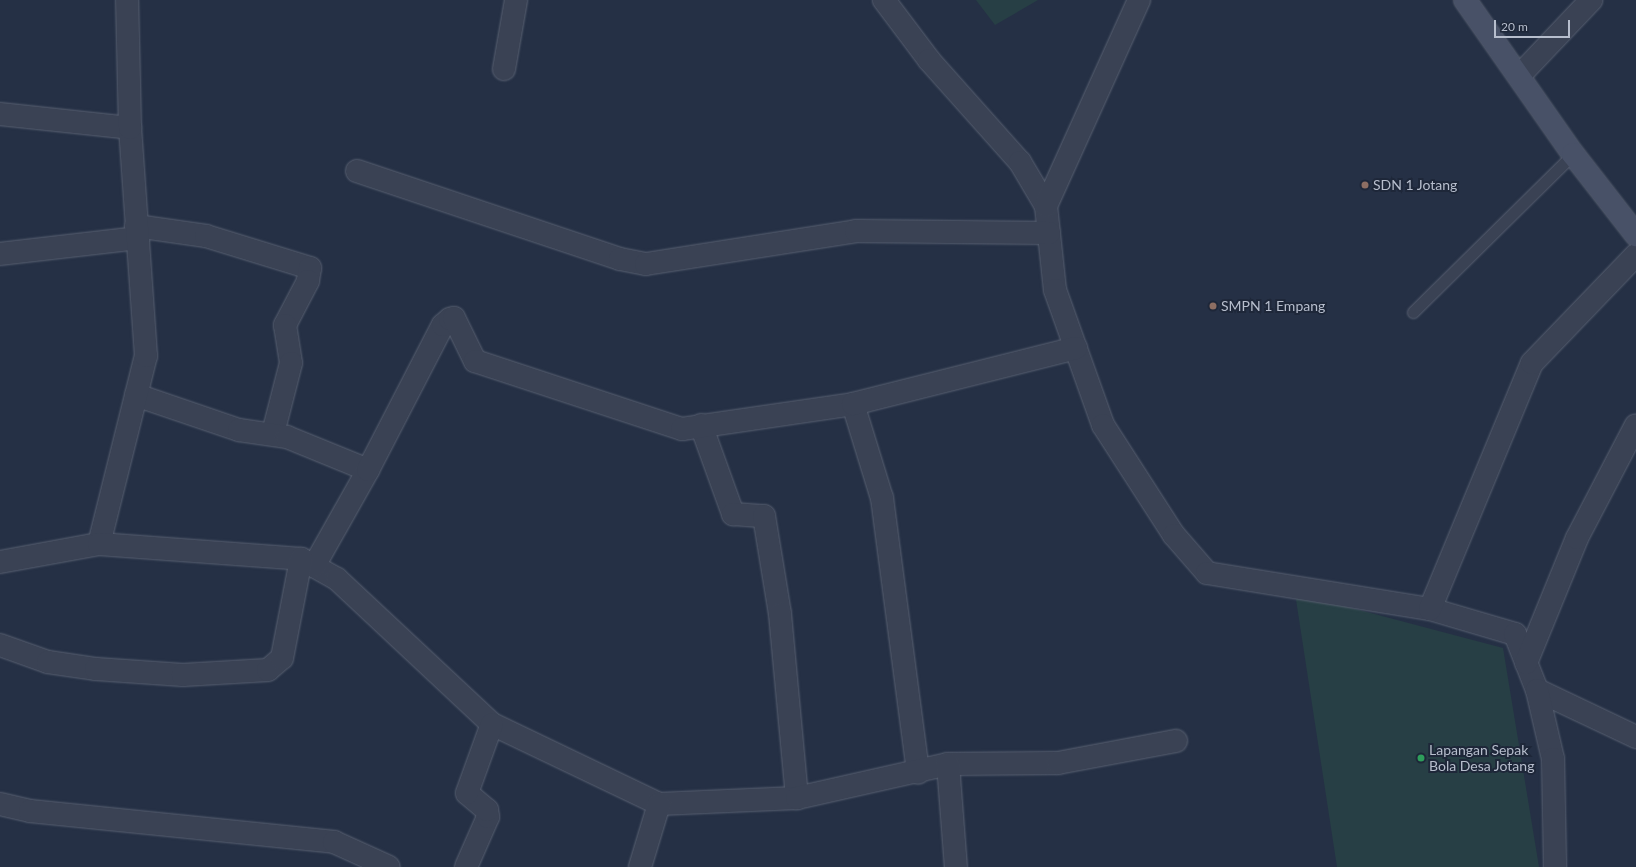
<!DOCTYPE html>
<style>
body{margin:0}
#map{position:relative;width:1636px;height:867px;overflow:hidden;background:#253045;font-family:Lato,sans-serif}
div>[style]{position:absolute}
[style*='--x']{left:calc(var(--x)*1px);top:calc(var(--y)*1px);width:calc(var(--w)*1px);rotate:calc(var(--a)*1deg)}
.green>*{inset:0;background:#273f45}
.roads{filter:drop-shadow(0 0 1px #586071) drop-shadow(0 0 1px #586071)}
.lane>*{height:11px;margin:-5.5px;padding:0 5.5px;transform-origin:5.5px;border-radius:5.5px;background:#3a4254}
.street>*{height:22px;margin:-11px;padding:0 11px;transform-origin:11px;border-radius:11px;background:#3a4254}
.secondary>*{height:22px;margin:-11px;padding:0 11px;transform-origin:11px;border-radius:11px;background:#485167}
.dots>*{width:11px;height:11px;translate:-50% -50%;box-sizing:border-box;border:2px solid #1e2739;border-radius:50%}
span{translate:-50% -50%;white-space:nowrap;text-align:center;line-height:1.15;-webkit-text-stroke:4px #1e2739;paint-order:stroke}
.poi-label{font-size:14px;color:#b7becd}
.left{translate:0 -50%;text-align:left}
.scale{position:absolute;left:1494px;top:20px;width:76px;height:18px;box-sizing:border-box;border:2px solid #b7becd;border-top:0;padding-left:5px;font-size:12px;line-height:14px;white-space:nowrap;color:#b7becd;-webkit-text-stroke:3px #1e2739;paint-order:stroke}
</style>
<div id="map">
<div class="green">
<i style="clip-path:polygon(976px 0,1038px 0,995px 25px)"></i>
<i style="clip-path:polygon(1295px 593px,1503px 648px,1539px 867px,1337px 867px)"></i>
</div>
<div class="roads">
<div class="lane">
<i style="--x:1413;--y:312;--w:225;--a:-44.6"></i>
</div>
<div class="street">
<i style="--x:884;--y:0;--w:75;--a:53.1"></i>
<i style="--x:929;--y:60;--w:137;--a:48.3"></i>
<i style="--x:1020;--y:162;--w:51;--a:59.4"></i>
<i style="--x:1046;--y:206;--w:84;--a:83.9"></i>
<i style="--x:1055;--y:290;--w:143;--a:70.4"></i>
<i style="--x:1103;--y:425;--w:131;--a:57.2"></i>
<i style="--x:1174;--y:535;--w:50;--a:49"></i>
<i style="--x:1207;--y:573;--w:226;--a:9.2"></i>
<i style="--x:1430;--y:609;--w:89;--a:16.4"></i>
<i style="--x:1515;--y:634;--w:60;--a:68.6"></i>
<i style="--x:1537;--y:690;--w:110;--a:25.4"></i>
<i style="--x:504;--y:69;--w:70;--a:-80.1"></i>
<i style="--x:1519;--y:76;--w:105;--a:-46.5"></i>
<i style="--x:0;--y:114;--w:131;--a:6.1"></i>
<i style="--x:357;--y:171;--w:277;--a:18.5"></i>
<i style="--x:620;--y:259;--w:26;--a:11"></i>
<i style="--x:646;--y:264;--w:213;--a:-8.9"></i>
<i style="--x:856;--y:231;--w:193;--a:0.6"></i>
<i style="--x:1046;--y:206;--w:226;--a:-65.7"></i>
<i style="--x:136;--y:226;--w:71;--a:8.1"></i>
<i style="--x:206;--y:236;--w:109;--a:17.1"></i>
<i style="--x:310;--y:268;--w:13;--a:99"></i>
<i style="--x:308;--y:281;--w:50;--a:117.6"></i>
<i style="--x:285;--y:325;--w:38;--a:81"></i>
<i style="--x:291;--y:363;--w:72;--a:104.4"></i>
<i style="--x:0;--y:254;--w:139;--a:-6.6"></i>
<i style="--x:136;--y:395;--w:109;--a:18.8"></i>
<i style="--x:239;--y:430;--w:49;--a:8.3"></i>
<i style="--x:287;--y:437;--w:87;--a:22.2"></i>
<i style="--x:853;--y:404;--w:98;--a:72.9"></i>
<i style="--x:882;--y:498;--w:277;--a:82.5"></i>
<i style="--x:701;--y:425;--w:95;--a:70.2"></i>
<i style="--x:733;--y:514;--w:31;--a:4"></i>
<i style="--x:764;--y:516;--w:99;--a:80.7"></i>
<i style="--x:780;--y:614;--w:185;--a:84.7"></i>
<i style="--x:99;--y:544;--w:194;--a:-76"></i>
<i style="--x:146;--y:356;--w:229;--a:-94"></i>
<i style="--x:130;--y:128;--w:128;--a:-91.3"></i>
<i style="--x:0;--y:562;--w:101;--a:-10.3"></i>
<i style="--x:99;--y:544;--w:203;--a:4.2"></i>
<i style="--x:301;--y:559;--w:41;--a:29.1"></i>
<i style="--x:337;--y:579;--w:212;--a:43.1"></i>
<i style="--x:492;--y:724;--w:185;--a:25.6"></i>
<i style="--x:659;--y:804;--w:138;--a:-2.5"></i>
<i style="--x:797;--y:798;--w:155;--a:-12.7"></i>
<i style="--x:948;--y:764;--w:110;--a:-0.5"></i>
<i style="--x:1058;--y:763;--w:120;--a:-10.6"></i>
<i style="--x:314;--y:566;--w:110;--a:-60.6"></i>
<i style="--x:368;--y:470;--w:163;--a:-62.7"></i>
<i style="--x:443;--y:325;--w:9;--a:-41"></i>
<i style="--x:450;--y:319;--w:4;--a:-14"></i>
<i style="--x:454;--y:318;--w:48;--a:64"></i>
<i style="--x:475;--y:361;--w:218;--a:18.2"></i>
<i style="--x:682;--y:429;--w:173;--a:-8.3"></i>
<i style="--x:853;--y:404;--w:230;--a:-14.1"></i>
<i style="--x:1430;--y:609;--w:266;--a:-67.5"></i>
<i style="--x:1532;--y:363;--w:150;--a:-46.1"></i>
<i style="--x:0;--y:645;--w:51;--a:19.5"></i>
<i style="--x:48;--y:662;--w:49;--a:8.3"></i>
<i style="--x:96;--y:669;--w:87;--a:3.9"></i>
<i style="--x:183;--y:675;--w:85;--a:-3.4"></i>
<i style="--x:268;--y:670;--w:18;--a:-41"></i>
<i style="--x:282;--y:658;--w:101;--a:-79.1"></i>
<i style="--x:1526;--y:663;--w:135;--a:-67.8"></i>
<i style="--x:1577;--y:538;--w:127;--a:-62.4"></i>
<i style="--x:1537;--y:690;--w:71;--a:76.9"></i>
<i style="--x:1553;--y:759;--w:108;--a:88.9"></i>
<i style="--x:948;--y:764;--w:103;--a:85.6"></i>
<i style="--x:0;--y:804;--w:31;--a:13"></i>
<i style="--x:30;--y:811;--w:306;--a:5.8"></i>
<i style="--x:334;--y:842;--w:60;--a:24.4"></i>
<i style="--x:466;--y:867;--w:55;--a:-66.3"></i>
<i style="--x:488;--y:817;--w:7;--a:-98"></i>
<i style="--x:487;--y:810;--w:26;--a:-140"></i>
<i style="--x:467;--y:793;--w:73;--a:-70.1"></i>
<i style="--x:640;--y:867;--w:66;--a:-73.2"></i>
</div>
<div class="secondary">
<i style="--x:1465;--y:0;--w:188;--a:55"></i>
<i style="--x:1573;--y:154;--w:103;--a:52.1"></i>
</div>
</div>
<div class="dots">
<i style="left:1365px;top:185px;background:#8d6e63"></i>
<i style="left:1213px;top:306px;background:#8d6e63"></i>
<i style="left:1421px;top:758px;background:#2e9e5b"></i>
</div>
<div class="poi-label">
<span class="left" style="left:1373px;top:185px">SDN 1 Jotang</span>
<span class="left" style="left:1221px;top:306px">SMPN 1 Empang</span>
<span class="left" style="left:1429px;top:758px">Lapangan Sepak<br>Bola Desa Jotang</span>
</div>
<div class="scale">20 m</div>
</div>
